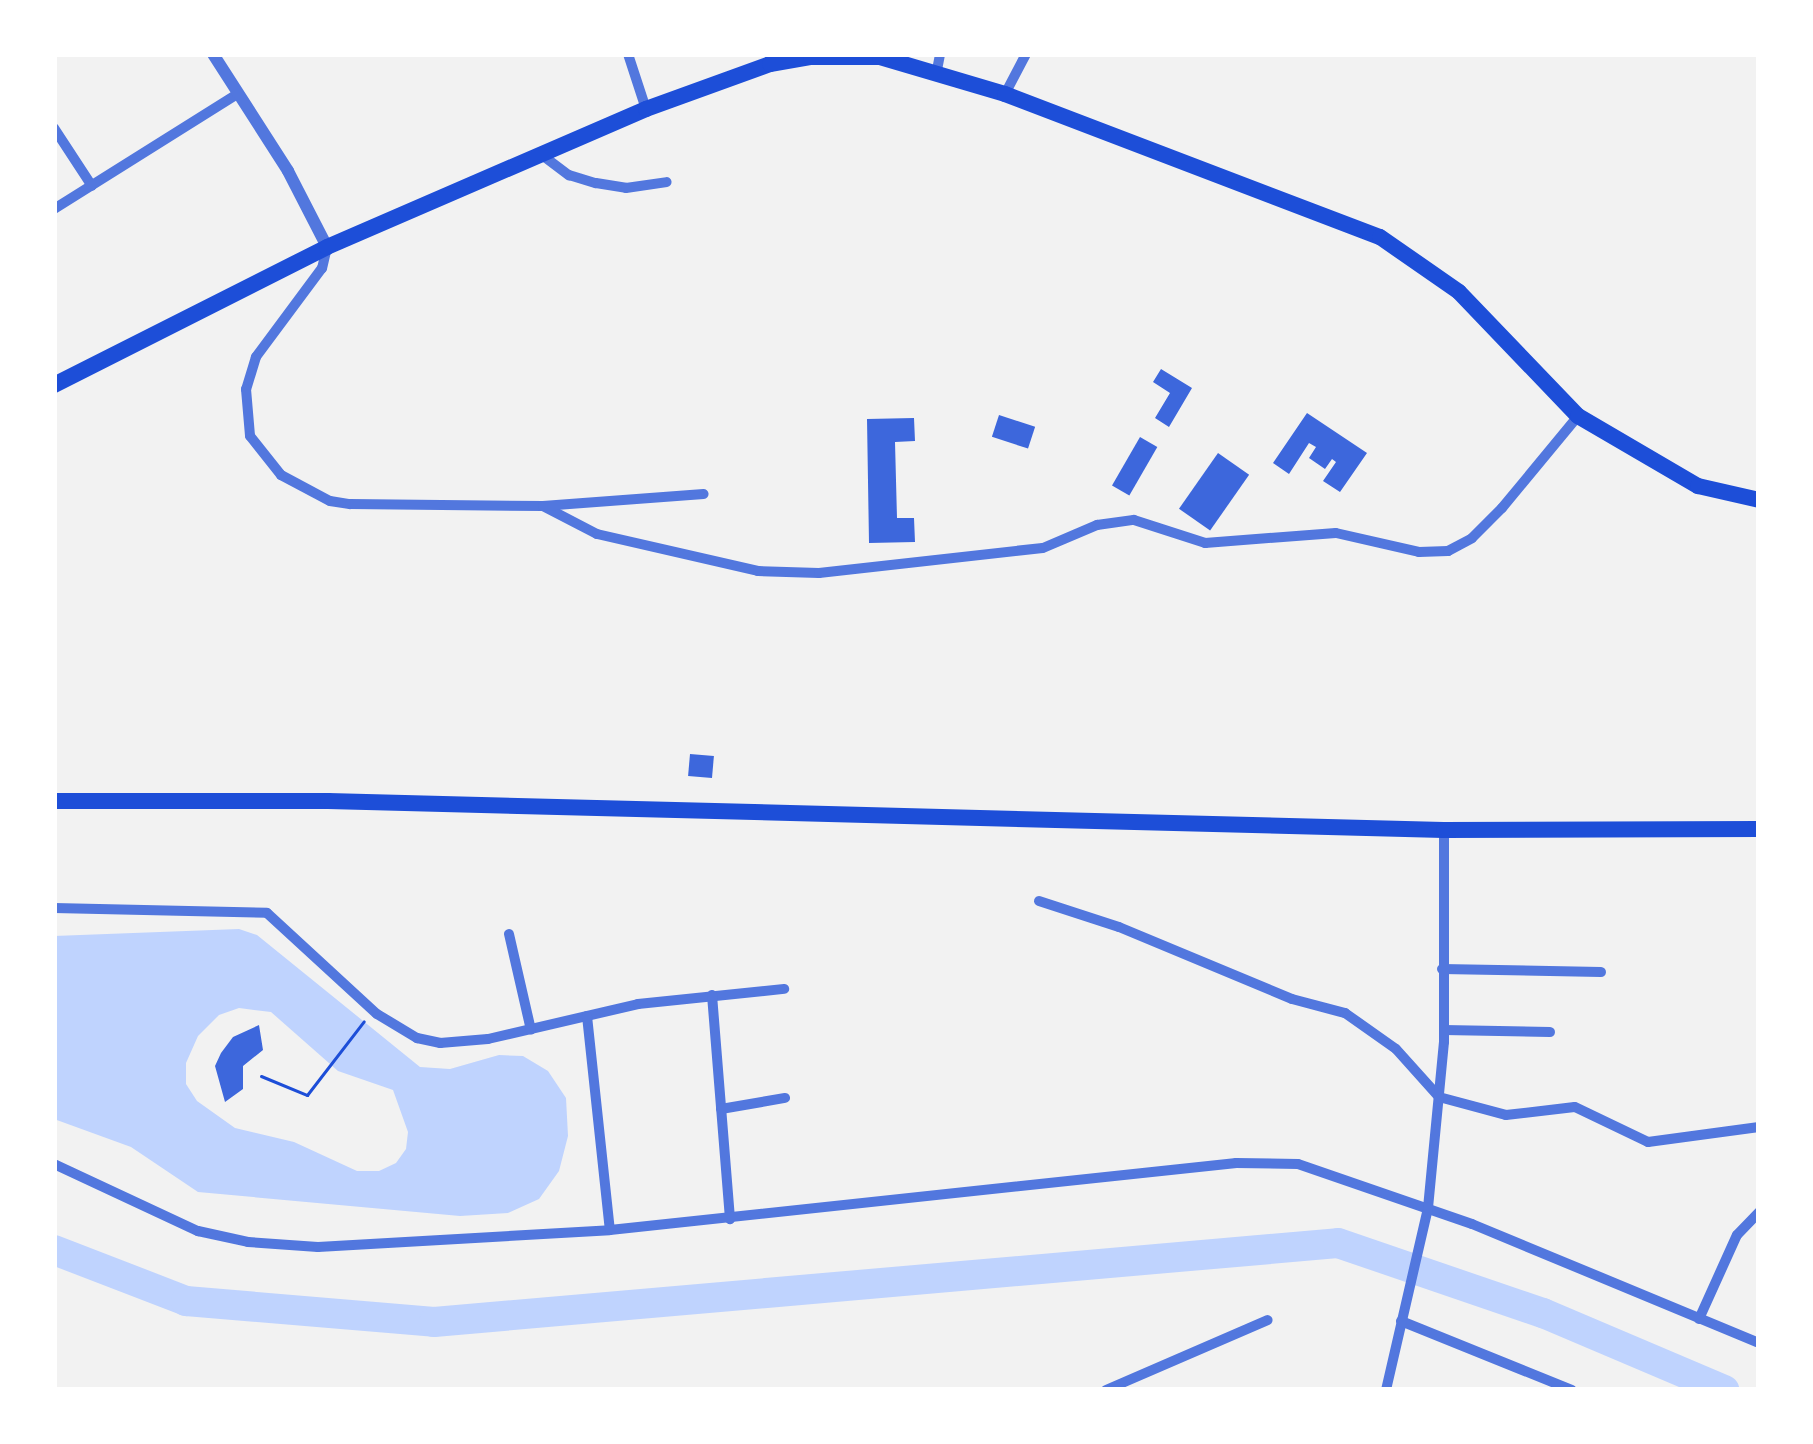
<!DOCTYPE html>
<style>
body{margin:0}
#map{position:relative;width:1813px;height:1444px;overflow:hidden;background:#f2f2f2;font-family:"Alegreya Sans",sans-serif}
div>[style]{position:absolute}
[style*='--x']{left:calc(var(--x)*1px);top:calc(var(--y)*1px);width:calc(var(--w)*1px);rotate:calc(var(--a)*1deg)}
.water>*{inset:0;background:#bfd3fe}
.river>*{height:30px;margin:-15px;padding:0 15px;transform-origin:15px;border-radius:15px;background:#bfd3fe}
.building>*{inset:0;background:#3d67dc;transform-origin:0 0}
.path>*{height:3px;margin:-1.5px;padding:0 1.5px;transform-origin:1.5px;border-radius:1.5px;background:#1d4ed8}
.minor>*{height:10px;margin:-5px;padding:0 5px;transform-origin:5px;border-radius:5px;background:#5277de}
.tertiary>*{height:12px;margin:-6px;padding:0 6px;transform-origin:6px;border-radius:6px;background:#5277de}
.primary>*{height:16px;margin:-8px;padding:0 8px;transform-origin:8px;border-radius:8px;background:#1d4ed8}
span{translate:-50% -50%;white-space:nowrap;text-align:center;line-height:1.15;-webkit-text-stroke:9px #fff;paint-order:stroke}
.frame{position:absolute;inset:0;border:57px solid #fff;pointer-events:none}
</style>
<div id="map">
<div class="water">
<i style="clip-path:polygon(evenodd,239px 929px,257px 935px,420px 1067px,450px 1069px,499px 1055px,523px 1056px,548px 1071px,566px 1098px,568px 1136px,559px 1171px,539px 1199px,508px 1213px,460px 1216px,198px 1192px,131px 1147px,54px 1119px,54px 936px,239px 929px,239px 1008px,271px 1012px,338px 1071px,393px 1090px,408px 1132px,406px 1149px,396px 1163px,379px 1171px,357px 1171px,294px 1142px,235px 1128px,197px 1101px,186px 1084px,186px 1063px,198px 1036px,219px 1015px,239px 1008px)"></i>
</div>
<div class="river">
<i style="--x:54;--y:1250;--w:142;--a:21.1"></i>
<i style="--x:186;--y:1301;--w:249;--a:4.8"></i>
<i style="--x:434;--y:1322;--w:907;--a:-4.99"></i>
<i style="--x:1338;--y:1243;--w:217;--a:18.9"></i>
<i style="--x:1543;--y:1313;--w:197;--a:23"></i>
</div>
<div class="building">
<i style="clip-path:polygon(1161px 369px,1192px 388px,1169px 427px,1155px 418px,1170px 393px,1153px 382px)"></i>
<i style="clip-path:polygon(1307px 413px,1367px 453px,1340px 492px,1323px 481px,1336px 462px,1332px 459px,1325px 469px,1309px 458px,1316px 447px,1309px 443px,1289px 474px,1273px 463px)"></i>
<i style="left:999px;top:415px;width:38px;height:23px;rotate:18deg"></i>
<i style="clip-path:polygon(914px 418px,915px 441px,895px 442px,897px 518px,914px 518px,915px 542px,869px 543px,867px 419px)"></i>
<i style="left:1140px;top:437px;width:20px;height:56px;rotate:30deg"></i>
<i style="left:1218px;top:453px;width:38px;height:68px;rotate:35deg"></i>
<i style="left:690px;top:754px;width:24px;height:22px;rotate:5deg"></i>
<i style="clip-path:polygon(259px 1025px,263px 1050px,243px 1066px,243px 1089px,225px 1102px,215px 1066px,221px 1053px,233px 1037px)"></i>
</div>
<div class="path">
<i style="--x:261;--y:1076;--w:50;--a:22.4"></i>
<i style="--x:307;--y:1095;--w:93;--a:-52.4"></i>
</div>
<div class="minor">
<i style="--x:628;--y:54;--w:58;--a:71.9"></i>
<i style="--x:937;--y:70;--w:16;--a:-79"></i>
<i style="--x:1005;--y:94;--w:45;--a:-62.3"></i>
<i style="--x:54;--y:128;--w:69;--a:56.8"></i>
<i style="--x:542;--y:155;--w:34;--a:37"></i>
<i style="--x:569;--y:175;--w:28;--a:17"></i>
<i style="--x:596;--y:183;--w:30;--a:9"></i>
<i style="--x:626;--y:188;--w:41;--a:-8.3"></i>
<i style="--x:54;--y:209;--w:215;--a:-32.1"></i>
<i style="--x:327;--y:247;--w:22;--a:103"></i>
<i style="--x:322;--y:268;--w:111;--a:126.6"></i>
<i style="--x:256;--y:357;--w:34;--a:107"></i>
<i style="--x:246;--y:389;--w:47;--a:85.1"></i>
<i style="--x:250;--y:436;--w:50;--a:51.5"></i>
<i style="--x:281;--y:475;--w:55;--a:28"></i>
<i style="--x:330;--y:501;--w:20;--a:9"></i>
<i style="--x:350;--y:504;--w:193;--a:0.6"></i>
<i style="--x:543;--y:506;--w:61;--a:27.4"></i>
<i style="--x:597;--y:534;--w:165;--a:12.9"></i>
<i style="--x:758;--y:571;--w:61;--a:1.9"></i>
<i style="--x:819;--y:573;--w:225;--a:-6.4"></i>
<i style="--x:1043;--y:548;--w:59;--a:-23.1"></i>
<i style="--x:1097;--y:525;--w:37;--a:-8"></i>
<i style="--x:1134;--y:520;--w:75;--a:17.9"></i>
<i style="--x:1205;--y:543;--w:131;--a:-4.4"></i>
<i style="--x:1336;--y:533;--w:85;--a:12.9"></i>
<i style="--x:1419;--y:552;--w:29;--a:-2"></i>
<i style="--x:1448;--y:551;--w:27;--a:-28"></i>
<i style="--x:1472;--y:538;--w:42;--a:-45"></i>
<i style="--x:1502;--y:508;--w:119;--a:-50.4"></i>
<i style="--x:543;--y:506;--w:161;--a:-4.3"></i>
<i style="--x:1039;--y:901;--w:84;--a:18"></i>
<i style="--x:1119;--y:927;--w:187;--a:22.6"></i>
<i style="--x:1292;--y:999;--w:55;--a:14.8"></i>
<i style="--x:1345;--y:1013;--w:62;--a:35.2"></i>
<i style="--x:1396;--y:1049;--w:64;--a:48.1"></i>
<i style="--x:1439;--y:1097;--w:69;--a:15"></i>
<i style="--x:1506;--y:1115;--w:69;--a:-6.6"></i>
<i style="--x:1575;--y:1107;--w:81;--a:25.6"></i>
<i style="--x:1648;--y:1142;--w:112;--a:-7.7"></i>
<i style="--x:54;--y:908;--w:213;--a:1.3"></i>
<i style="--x:267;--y:913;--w:149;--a:42.6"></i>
<i style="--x:377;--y:1014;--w:47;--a:31"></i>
<i style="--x:417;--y:1038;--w:24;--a:12"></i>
<i style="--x:440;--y:1043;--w:48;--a:-4.8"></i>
<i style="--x:488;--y:1039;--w:154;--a:-13.1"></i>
<i style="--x:638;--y:1004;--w:147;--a:-5.9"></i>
<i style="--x:509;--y:934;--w:98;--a:77.1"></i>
<i style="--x:1442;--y:969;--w:159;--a:1.1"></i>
<i style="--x:712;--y:995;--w:225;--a:85.4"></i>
<i style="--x:587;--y:1016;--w:215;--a:83.9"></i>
<i style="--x:1444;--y:1030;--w:106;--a:1.1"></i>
<i style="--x:721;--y:1109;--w:65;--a:-9.8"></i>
<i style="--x:54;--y:1164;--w:159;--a:25"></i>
<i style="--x:198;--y:1231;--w:51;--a:12.4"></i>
<i style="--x:248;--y:1242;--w:70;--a:4.1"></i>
<i style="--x:318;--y:1247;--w:292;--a:-3.3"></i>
<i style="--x:610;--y:1230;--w:630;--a:-6.11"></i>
<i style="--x:1236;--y:1163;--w:62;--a:0.9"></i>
<i style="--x:1298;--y:1164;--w:184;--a:19"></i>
<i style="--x:1472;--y:1224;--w:311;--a:22.5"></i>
<i style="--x:1699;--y:1319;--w:92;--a:-65.7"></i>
<i style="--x:1737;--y:1235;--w:32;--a:-46"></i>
<i style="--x:1401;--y:1321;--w:184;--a:22"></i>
<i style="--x:1106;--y:1390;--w:176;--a:-23.4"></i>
<i style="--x:1386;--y:1390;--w:187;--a:-77"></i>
<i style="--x:1428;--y:1208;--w:167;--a:-84.5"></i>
<i style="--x:1444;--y:1042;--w:212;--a:-90"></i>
</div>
<div class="tertiary">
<i style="--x:213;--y:54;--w:139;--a:57.3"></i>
<i style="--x:288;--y:171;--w:85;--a:62.8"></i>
</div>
<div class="primary">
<i style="--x:54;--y:385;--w:306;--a:-26.8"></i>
<i style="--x:327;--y:247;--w:348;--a:-23.4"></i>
<i style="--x:646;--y:109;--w:132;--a:-19.9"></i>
<i style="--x:770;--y:64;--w:42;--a:-9.7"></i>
<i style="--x:811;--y:57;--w:69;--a:0"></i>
<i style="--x:880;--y:57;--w:130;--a:16.5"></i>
<i style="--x:1005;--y:94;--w:401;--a:20.9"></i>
<i style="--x:1380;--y:237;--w:96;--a:34.8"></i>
<i style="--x:1459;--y:292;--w:172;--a:46.2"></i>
<i style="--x:1578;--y:416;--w:139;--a:30.3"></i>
<i style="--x:1698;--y:486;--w:63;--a:12.9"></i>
<i style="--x:54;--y:801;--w:274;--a:0"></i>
<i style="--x:328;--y:801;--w:1116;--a:1.49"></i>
<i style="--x:1444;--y:830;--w:315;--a:-0.2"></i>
</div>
<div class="frame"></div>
</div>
